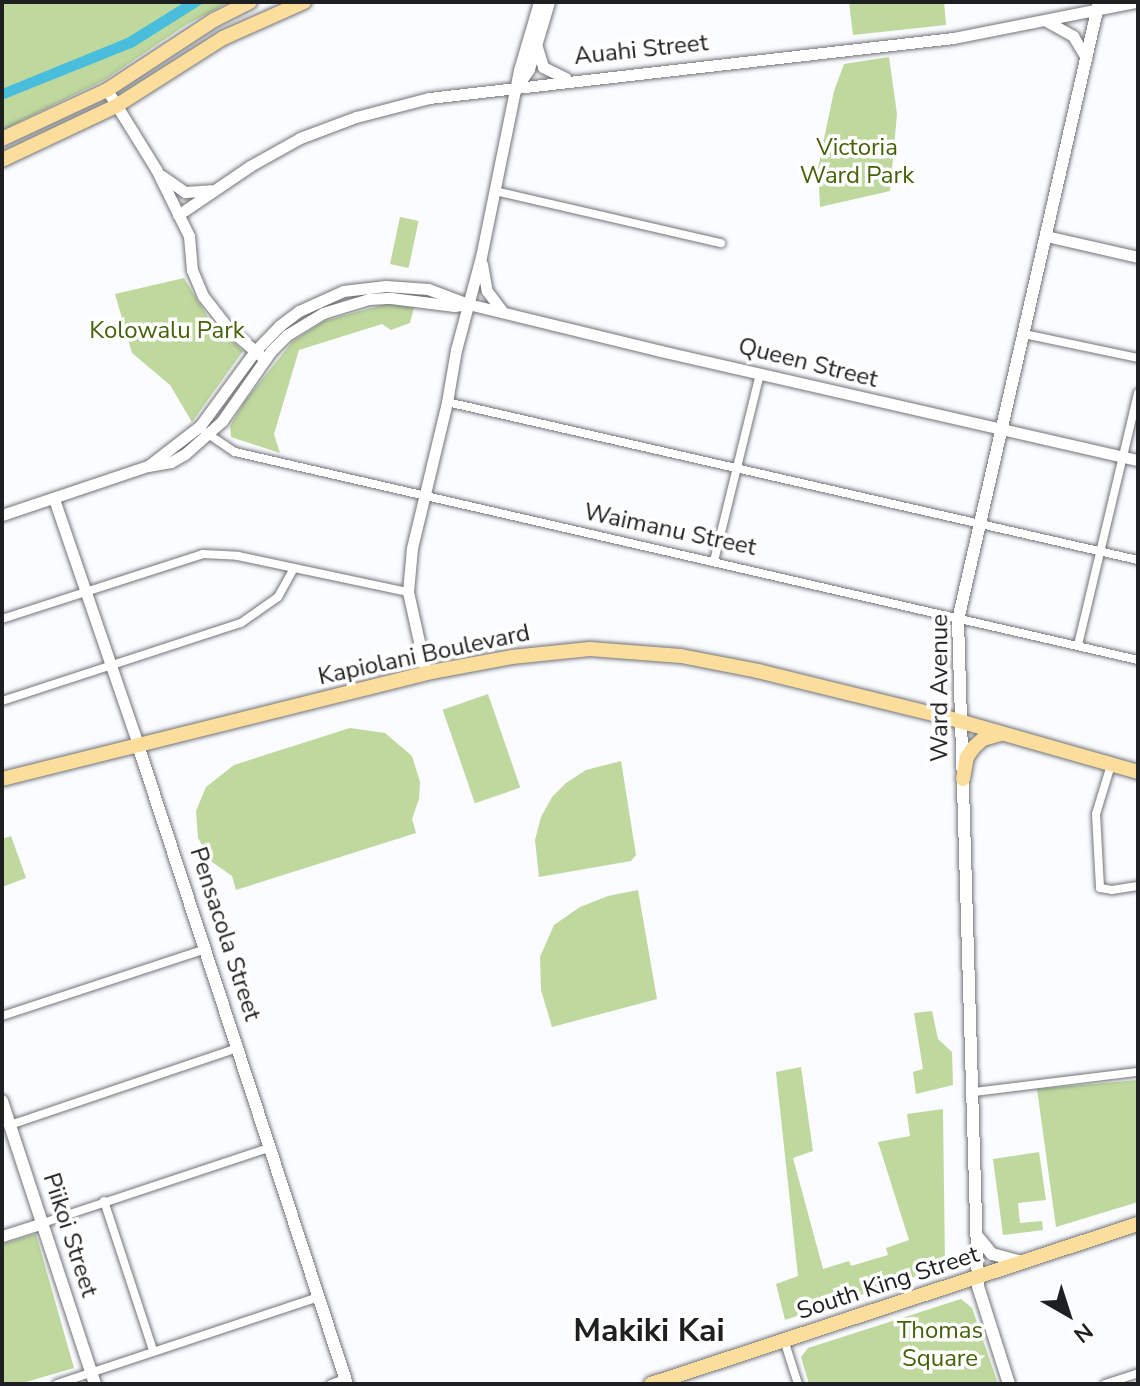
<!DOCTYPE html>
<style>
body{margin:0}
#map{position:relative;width:1140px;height:1386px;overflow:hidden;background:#fafcff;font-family:"Nunito Sans",sans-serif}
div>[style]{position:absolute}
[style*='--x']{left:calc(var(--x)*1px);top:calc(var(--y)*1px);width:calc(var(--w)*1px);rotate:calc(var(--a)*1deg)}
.green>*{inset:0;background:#bed89e;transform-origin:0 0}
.water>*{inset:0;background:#49bddc}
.roads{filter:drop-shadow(0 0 2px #727477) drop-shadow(0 0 2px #727477)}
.minor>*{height:8px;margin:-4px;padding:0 4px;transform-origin:4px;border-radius:4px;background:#fff}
.tertiary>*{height:11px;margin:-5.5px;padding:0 5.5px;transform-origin:5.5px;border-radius:5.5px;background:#fff}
.secondary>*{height:12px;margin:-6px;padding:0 6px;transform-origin:6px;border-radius:6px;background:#fff}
.primary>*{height:14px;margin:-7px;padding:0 7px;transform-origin:7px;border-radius:7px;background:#fcde9c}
span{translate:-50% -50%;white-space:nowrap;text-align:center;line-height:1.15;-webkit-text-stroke:7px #fff;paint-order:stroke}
.street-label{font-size:24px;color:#1e1f20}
.park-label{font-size:24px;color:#45620b}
.district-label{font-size:32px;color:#1e1f20;font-weight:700}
.frame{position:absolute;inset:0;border:4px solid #1e1f20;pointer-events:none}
.north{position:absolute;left:1028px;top:1274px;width:80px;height:80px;-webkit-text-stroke:6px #fff;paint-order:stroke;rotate:141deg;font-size:22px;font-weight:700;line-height:32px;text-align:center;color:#1e1f20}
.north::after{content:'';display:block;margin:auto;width:28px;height:36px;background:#1e1f20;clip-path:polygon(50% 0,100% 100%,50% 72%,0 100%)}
</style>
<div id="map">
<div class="green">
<i style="clip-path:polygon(2px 2px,229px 2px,186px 25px,103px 81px,2px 130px)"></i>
<i style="clip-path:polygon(849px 2px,944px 2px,946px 25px,853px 35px)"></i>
<i style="clip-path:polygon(889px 57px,897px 114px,890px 191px,820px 207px,818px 168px,834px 91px,844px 64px)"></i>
<i style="left:400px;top:217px;width:19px;height:48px;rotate:12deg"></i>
<i style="clip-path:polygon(184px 278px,211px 322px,243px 351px,192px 422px,170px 385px,132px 353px,115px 294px)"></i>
<i style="clip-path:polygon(386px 304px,414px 307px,410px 323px,391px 330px,382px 324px,299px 350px,274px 434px,280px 453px,231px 437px,230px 426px,245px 401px,293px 341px,324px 321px)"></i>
<i style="left:488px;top:694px;width:99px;height:48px;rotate:71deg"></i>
<i style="clip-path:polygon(350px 728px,385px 733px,412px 756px,420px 782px,419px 799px,412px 819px,416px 833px,236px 890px,232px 876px,212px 862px,198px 838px,196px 811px,206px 787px,234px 765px)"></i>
<i style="clip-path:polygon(621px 761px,636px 855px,631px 861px,539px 877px,535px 840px,541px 817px,552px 797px,566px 783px,586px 770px)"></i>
<i style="clip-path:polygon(11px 836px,26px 878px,2px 887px,2px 839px)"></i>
<i style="clip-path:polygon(638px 890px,657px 999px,552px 1027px,541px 990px,540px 957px,554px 925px,580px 907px,608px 896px)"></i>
<i style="clip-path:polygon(932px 1011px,938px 1039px,952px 1052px,953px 1085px,916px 1094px,913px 1072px,923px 1069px,914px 1013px)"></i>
<i style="clip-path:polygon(801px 1067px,813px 1151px,793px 1158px,823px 1269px,849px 1261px,851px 1266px,888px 1255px,886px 1248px,909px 1240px,878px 1142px,910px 1136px,907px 1114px,943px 1109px,945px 1267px,785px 1320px,776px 1284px,798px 1276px,776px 1072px)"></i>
<i style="clip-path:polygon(1138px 1080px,1138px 1202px,1056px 1227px,1037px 1089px)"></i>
<i style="clip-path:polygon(1039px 1152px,1046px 1200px,1018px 1203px,1020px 1223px,1042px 1221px,1043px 1230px,1003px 1235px,993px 1159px)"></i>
<i style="clip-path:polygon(36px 1234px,74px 1368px,19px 1384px,2px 1384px,2px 1244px)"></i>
<i style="clip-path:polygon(961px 1299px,972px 1308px,998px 1384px,809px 1384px,801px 1357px,808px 1348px)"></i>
</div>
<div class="water">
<i style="clip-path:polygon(185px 2px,205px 2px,134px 47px,2px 100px,2px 89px,127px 38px)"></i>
</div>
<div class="roads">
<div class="minor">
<i style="--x:495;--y:191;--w:232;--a:13"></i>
<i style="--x:1024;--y:334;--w:116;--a:11.9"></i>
<i style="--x:447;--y:402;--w:709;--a:12.88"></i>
<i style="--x:205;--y:432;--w:36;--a:34"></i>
<i style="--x:235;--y:452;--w:927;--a:12.97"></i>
<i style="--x:714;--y:561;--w:193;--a:-76.2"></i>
<i style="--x:2;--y:619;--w:211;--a:-17.9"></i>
<i style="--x:203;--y:554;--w:35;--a:3"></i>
<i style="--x:238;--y:556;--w:174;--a:12"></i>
<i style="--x:1078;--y:645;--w:259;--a:-76.6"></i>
<i style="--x:2;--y:701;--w:251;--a:-18.1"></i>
<i style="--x:241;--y:623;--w:45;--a:-35.1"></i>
<i style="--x:278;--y:597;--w:33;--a:-61"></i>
<i style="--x:1111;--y:765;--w:51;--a:107"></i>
<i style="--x:1096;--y:814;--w:74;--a:86.9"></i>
<i style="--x:1100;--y:888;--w:12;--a:9"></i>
<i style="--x:1112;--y:890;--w:26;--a:-9"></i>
<i style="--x:2;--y:1016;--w:215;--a:-18.2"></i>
<i style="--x:974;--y:1092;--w:165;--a:-7"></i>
<i style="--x:10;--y:1125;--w:241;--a:-18.7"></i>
<i style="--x:104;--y:1201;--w:157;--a:71.8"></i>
<i style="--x:43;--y:1223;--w:240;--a:-18.4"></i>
<i style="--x:784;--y:1340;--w:46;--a:72.3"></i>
<i style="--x:57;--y:1384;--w:276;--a:-18.4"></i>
<i style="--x:331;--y:1384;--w:15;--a:-20"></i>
<i style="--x:1105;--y:1384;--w:35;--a:-18"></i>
</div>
<div class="tertiary">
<i style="--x:1048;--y:22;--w:29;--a:29"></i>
<i style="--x:1073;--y:36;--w:26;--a:59"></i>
<i style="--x:537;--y:47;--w:21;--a:73"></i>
<i style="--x:543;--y:67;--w:25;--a:26"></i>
<i style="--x:518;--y:85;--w:19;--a:-55"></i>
<i style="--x:529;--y:69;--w:70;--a:-73.4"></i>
<i style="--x:107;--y:90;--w:93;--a:58.2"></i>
<i style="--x:156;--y:169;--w:75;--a:63.8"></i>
<i style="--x:189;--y:236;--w:34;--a:85"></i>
<i style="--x:192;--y:270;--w:28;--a:67"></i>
<i style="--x:203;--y:296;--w:39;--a:52"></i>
<i style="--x:227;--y:327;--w:45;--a:40.5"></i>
<i style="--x:162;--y:176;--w:28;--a:35"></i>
<i style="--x:185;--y:192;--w:26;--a:-4"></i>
<i style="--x:178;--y:215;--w:87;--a:-34.2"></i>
<i style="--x:250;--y:166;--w:57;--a:-29.2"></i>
<i style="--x:300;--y:138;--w:60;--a:-20.6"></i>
<i style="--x:356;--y:117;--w:75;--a:-14.6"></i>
<i style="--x:429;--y:98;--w:527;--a:-6.53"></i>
<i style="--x:953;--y:38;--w:185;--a:-11.2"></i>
<i style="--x:1046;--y:236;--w:94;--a:12.9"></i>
<i style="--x:482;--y:264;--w:27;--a:80"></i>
<i style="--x:487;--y:291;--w:26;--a:53"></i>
<i style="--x:148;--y:466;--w:66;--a:-37.6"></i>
<i style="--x:200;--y:426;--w:93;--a:-53.7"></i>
<i style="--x:255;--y:351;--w:35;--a:-46"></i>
<i style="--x:279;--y:326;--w:25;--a:-37"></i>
<i style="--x:299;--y:311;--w:48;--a:-24.4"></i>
<i style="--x:343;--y:291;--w:43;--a:-6.6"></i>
<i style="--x:386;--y:286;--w:42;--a:4.1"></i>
<i style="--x:428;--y:289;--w:43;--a:20.6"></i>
<i style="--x:468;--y:304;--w:199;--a:13.7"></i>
<i style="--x:661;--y:351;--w:489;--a:12.9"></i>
<i style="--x:54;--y:499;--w:260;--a:71.1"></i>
<i style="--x:2;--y:515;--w:154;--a:-18.6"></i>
<i style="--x:148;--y:466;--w:23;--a:-10"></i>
<i style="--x:171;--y:462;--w:16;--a:-30"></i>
<i style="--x:185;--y:454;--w:50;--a:-41.7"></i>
<i style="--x:222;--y:421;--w:85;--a:-55"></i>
<i style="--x:271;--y:351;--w:23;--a:-45"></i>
<i style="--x:287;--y:335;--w:42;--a:-31.4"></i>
<i style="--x:323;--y:313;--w:48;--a:-16.9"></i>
<i style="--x:369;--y:299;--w:22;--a:-3"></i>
<i style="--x:391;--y:298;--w:64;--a:7.2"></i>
<i style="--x:454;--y:306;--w:14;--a:-8"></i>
<i style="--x:426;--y:673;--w:83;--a:-102.5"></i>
<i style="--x:408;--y:592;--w:44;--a:-84.8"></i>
<i style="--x:412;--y:548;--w:150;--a:-76.5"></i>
<i style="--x:447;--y:402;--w:53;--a:-80.2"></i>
<i style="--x:456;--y:350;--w:96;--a:-75"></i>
<i style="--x:481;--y:257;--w:191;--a:-78.5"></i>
<i style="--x:519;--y:70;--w:71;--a:-73.6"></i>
<i style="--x:2;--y:1236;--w:43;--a:-17.6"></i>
</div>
<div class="secondary">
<i style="--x:138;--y:745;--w:672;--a:71.89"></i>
<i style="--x:2;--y:1101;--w:298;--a:71.8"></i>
<i style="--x:978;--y:1237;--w:22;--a:51"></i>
<i style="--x:992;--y:1254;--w:30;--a:15"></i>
<i style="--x:1009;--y:1384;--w:103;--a:-107.6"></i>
<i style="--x:978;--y:1286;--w:666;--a:-91.72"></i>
<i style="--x:958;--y:620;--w:634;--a:-77.15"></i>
</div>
<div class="primary">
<i style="--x:2;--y:139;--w:116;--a:-25"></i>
<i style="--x:107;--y:90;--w:128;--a:-33.2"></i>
<i style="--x:214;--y:20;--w:40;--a:-26.6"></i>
<i style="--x:2;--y:160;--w:126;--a:-25.3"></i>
<i style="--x:116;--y:106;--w:127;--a:-32.4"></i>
<i style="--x:223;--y:38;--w:89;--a:-24"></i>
<i style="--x:2;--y:779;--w:437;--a:-14"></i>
<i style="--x:426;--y:673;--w:87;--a:-10.5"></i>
<i style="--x:512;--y:657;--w:78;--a:-5.9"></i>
<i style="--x:590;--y:649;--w:91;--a:4.4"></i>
<i style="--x:681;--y:656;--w:78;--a:11"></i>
<i style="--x:758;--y:671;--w:193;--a:13.8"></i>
<i style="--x:945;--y:717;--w:201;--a:15.9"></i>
<i style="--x:963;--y:779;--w:22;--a:-80"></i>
<i style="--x:967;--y:757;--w:12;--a:-55"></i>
<i style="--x:974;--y:747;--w:12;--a:-42"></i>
<i style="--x:983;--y:739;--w:19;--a:-16"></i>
<i style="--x:651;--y:1384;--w:513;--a:-18.19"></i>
</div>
</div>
<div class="street-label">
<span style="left:641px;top:50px;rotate:-6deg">Auahi Street</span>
<span style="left:808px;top:363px;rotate:14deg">Queen Street</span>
<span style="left:670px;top:530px;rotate:12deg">Waimanu Street</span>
<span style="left:424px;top:655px;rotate:-12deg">Kapiolani Boulevard</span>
<span style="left:940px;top:688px;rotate:-90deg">Ward Avenue</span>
<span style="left:225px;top:934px;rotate:72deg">Pensacola Street</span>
<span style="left:70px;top:1235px;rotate:72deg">Piikoi Street</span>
<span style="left:888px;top:1283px;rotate:-18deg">South King Street</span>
</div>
<div class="park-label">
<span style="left:857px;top:162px">Victoria<br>Ward Park</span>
<span style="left:167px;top:331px">Kolowalu Park</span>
<span style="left:940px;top:1345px">Thomas<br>Square</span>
</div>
<div class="district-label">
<span style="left:649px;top:1331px">Makiki Kai</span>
</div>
<div class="frame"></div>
<div class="north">N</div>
</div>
